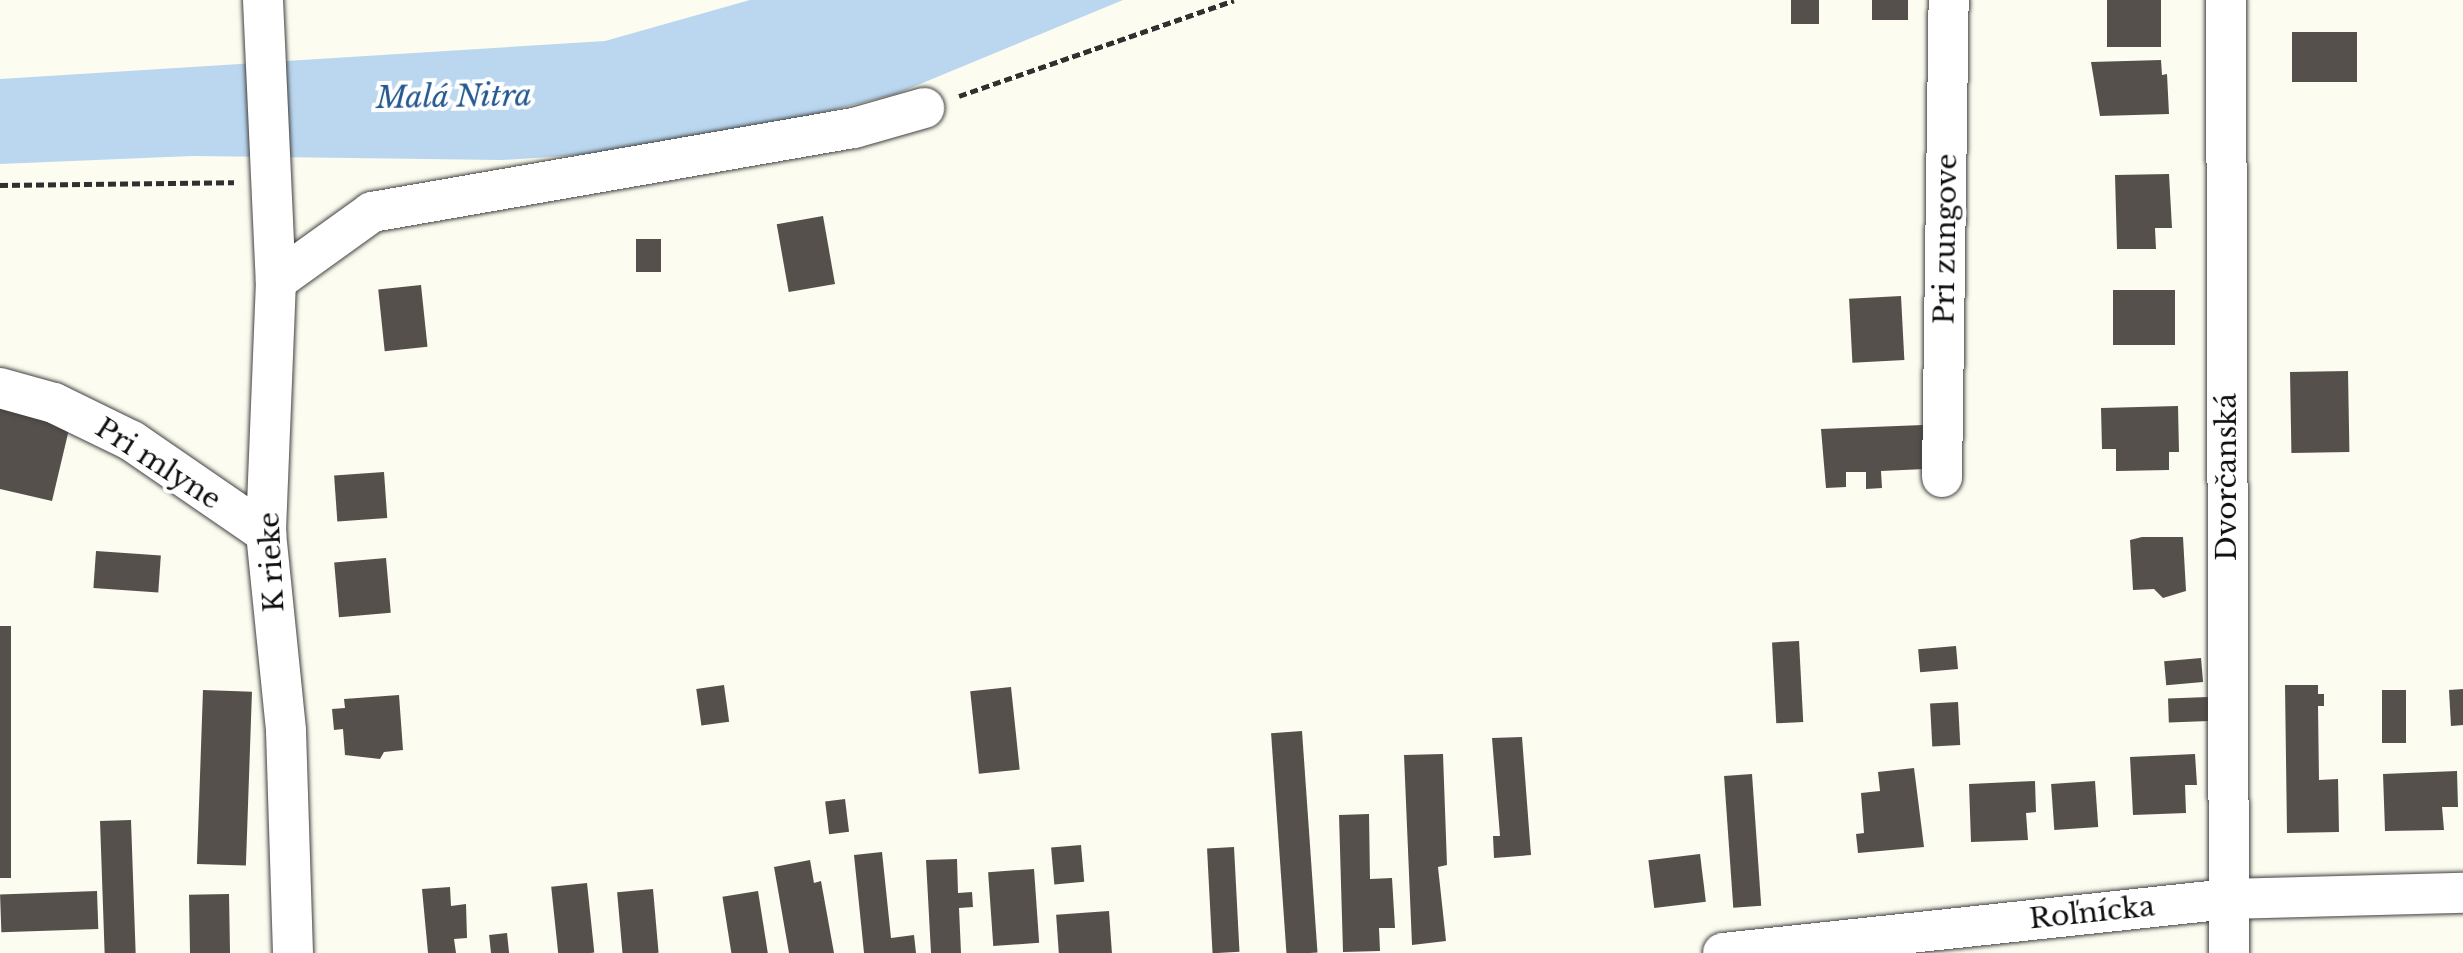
<!DOCTYPE html>
<meta charset="utf-8">
<style>
body{margin:0}
#map{position:relative;width:2463px;height:953px;overflow:hidden;background:#fdfcf0;font-family:"Libre Baskerville",serif}
div>[style]{position:absolute}
[style*='--x']{left:calc(var(--x)*1px);top:calc(var(--y)*1px);width:calc(var(--w)*1px);rotate:calc(var(--a)*1deg)}
.water>*{inset:0;background:#bad7ef}
.building>*{inset:0;background:#55504b;transform-origin:0 0}
.path>*{height:5px;margin-top:-2.5px;transform-origin:0;background:repeating-linear-gradient(90deg,#303030 0 8px,transparent 0 12px)}
.roads{filter:drop-shadow(0 0 2px #414141) drop-shadow(0 0 2px #414141)}
.minor>*{height:40px;margin:-20px;padding:0 20px;transform-origin:20px;border-radius:20px;background:#fff}
span{translate:-50% -50%;white-space:nowrap;text-align:center;line-height:1.15;-webkit-text-stroke:8px #fff;paint-order:stroke}
.street-label{font-size:28px;color:#0e0e0e}
.water-label{font-size:30px;color:#255991;font-style:italic}
</style>
<div id="map">
<div class="water">
<i style="clip-path:polygon(750px 0,1123px 0,896px 94px,681px 148px,503px 160px,192px 156px,0 164px,0 79px,605px 41px)"></i>
</div>
<div class="building">
<i style="left:1791px;top:0;width:28px;height:24px"></i>
<i style="left:1872px;top:0;width:36px;height:20px"></i>
<i style="left:2107px;top:0;width:54px;height:47px"></i>
<i style="left:2357px;top:32px;width:50px;height:65px;rotate:90deg"></i>
<i style="clip-path:polygon(2161px 60px,2162px 75px,2167px 74px,2169px 114px,2100px 116px,2091px 62px)"></i>
<i style="clip-path:polygon(2169px 174px,2172px 228px,2155px 228px,2156px 249px,2117px 249px,2115px 175px)"></i>
<i style="left:823px;top:216px;width:69px;height:47px;rotate:80deg"></i>
<i style="left:636px;top:239px;width:25px;height:33px"></i>
<i style="left:421px;top:285px;width:62px;height:43px;rotate:84deg"></i>
<i style="left:2175px;top:290px;width:55px;height:62px;rotate:90deg"></i>
<i style="left:1901px;top:296px;width:64px;height:52px;rotate:87deg"></i>
<i style="left:2348px;top:371px;width:81px;height:58px;rotate:89deg"></i>
<i style="clip-path:polygon(2178px 406px,2179px 452px,2169px 452px,2169px 470px,2116px 471px,2116px 449px,2102px 449px,2101px 408px)"></i>
<i style="clip-path:polygon(0 408px,70px 425px,52px 501px,0 489px)"></i>
<i style="clip-path:polygon(1923px 425px,1925px 469px,1881px 471px,1882px 488px,1866px 489px,1866px 472px,1846px 472px,1846px 487px,1826px 488px,1821px 429px)"></i>
<i style="left:384px;top:472px;width:46px;height:50px;rotate:86deg"></i>
<i style="clip-path:polygon(2142px 537px,2183px 537px,2186px 591px,2163px 598px,2154px 589px,2133px 590px,2130px 540px)"></i>
<i style="left:96px;top:551px;width:65px;height:37px;rotate:4deg"></i>
<i style="left:386px;top:558px;width:55px;height:52px;rotate:85deg"></i>
<i style="left:0;top:626px;width:11px;height:252px"></i>
<i style="left:1799px;top:641px;width:81px;height:27px;rotate:87deg"></i>
<i style="left:1956px;top:646px;width:23px;height:38px;rotate:85deg"></i>
<i style="left:2201px;top:658px;width:24px;height:37px;rotate:85deg"></i>
<i style="left:724px;top:685px;width:37px;height:28px;rotate:82deg"></i>
<i style="clip-path:polygon(2285px 685px,2318px 685px,2318px 694px,2324px 694px,2324px 706px,2318px 706px,2319px 780px,2338px 779px,2339px 832px,2287px 833px)"></i>
<i style="left:1011px;top:687px;width:83px;height:41px;rotate:84deg"></i>
<i style="clip-path:polygon(2463px 689px,2463px 725px,2451px 726px,2449px 690px)"></i>
<i style="left:203px;top:690px;width:49px;height:174px;rotate:2deg"></i>
<i style="left:2382px;top:690px;width:24px;height:53px"></i>
<i style="clip-path:polygon(399px 695px,403px 750px,384px 752px,380px 759px,345px 755px,343px 729px,334px 730px,332px 709px,345px 708px,344px 699px)"></i>
<i style="left:2208px;top:697px;width:24px;height:40px;rotate:88deg"></i>
<i style="left:1958px;top:702px;width:43px;height:28px;rotate:87deg"></i>
<i style="left:1302px;top:731px;width:222px;height:31px;rotate:86deg"></i>
<i style="clip-path:polygon(1522px 737px,1531px 855px,1494px 858px,1493px 836px,1500px 836px,1492px 738px)"></i>
<i style="clip-path:polygon(1443px 754px,1447px 865px,1438px 867px,1446px 941px,1412px 945px,1404px 755px)"></i>
<i style="clip-path:polygon(2195px 754px,2197px 785px,2185px 785px,2186px 813px,2133px 815px,2130px 757px)"></i>
<i style="clip-path:polygon(1914px 768px,1924px 847px,1858px 853px,1856px 834px,1864px 833px,1861px 793px,1880px 791px,1878px 772px)"></i>
<i style="clip-path:polygon(2457px 771px,2458px 807px,2442px 807px,2444px 830px,2385px 831px,2383px 774px)"></i>
<i style="left:1752px;top:774px;width:132px;height:28px;rotate:86deg"></i>
<i style="clip-path:polygon(2035px 781px,2036px 812px,2026px 813px,2028px 840px,1971px 842px,1969px 784px)"></i>
<i style="left:2095px;top:781px;width:46px;height:44px;rotate:86deg"></i>
<i style="left:845px;top:799px;width:33px;height:20px;rotate:83deg"></i>
<i style="clip-path:polygon(1369px 814px,1370px 879px,1392px 878px,1395px 928px,1379px 928px,1380px 951px,1343px 952px,1339px 815px)"></i>
<i style="left:131px;top:820px;width:133px;height:31px;rotate:88deg"></i>
<i style="left:1081px;top:845px;width:37px;height:30px;rotate:85deg"></i>
<i style="left:1234px;top:847px;width:105px;height:27px;rotate:87deg"></i>
<i style="clip-path:polygon(882px 852px,891px 938px,914px 935px,916px 953px,864px 953px,854px 855px)"></i>
<i style="left:1700px;top:854px;width:48px;height:52px;rotate:83deg"></i>
<i style="clip-path:polygon(957px 859px,958px 893px,972px 892px,973px 907px,959px 908px,961px 953px,931px 953px,926px 860px)"></i>
<i style="clip-path:polygon(810px 860px,814px 883px,821px 881px,834px 953px,789px 953px,774px 867px)"></i>
<i style="left:1034px;top:869px;width:74px;height:46px;rotate:86deg"></i>
<i style="left:587px;top:883px;width:70px;height:36px;rotate:84deg"></i>
<i style="clip-path:polygon(450px 887px,451px 906px,466px 904px,467px 938px,454px 939px,456px 953px,428px 953px,422px 889px)"></i>
<i style="left:653px;top:889px;width:64px;height:36px;rotate:85deg"></i>
<i style="left:97px;top:891px;width:38px;height:97px;rotate:88deg"></i>
<i style="left:758px;top:891px;width:63px;height:36px;rotate:81deg"></i>
<i style="left:229px;top:894px;width:59px;height:40px;rotate:89deg"></i>
<i style="left:1109px;top:911px;width:42px;height:53px;rotate:86deg"></i>
<i style="left:507px;top:933px;width:20px;height:18px;rotate:84deg"></i>
</div>
<div class="path">
<i style="--x:959;--y:96;--w:291;--a:-19.2"></i>
<i style="--x:0;--y:185;--w:234;--a:-0.7"></i>
</div>
<div class="roads">
<div class="minor">
<i style="--x:263;--y:0;--w:281;--a:87.4"></i>
<i style="--x:276;--y:281;--w:252;--a:92.3"></i>
<i style="--x:266;--y:533;--w:199;--a:84.2"></i>
<i style="--x:286;--y:731;--w:222;--a:88.2"></i>
<i style="--x:2226;--y:0;--w:953;--a:89.82"></i>
<i style="--x:276;--y:281;--w:118;--a:-35.7"></i>
<i style="--x:372;--y:212;--w:489;--a:-9.9"></i>
<i style="--x:854;--y:128;--w:73;--a:-15.9"></i>
<i style="--x:0;--y:388;--w:56;--a:15.5"></i>
<i style="--x:54;--y:403;--w:87;--a:26"></i>
<i style="--x:132;--y:441;--w:163;--a:34.5"></i>
<i style="--x:1942;--y:477;--w:477;--a:-89.2"></i>
<i style="--x:1723;--y:953;--w:508;--a:-6.1"></i>
<i style="--x:2228;--y:899;--w:235;--a:-1.5"></i>
</div>
</div>
<div class="street-label">
<span style="left:1946px;top:239px;rotate:-89deg">Pri zungove</span>
<span style="left:158px;top:464px;rotate:33deg">Pri mlyne</span>
<span style="left:2227px;top:477px;rotate:-90deg">Dvorčanská</span>
<span style="left:272px;top:562px;rotate:-93deg">K rieke</span>
<span style="left:2092px;top:913px;rotate:-6deg">Roľnícka</span>
</div>
<div class="water-label">
<span style="left:454px;top:97px;rotate:-1deg">Malá Nitra</span>
</div>
</div>
